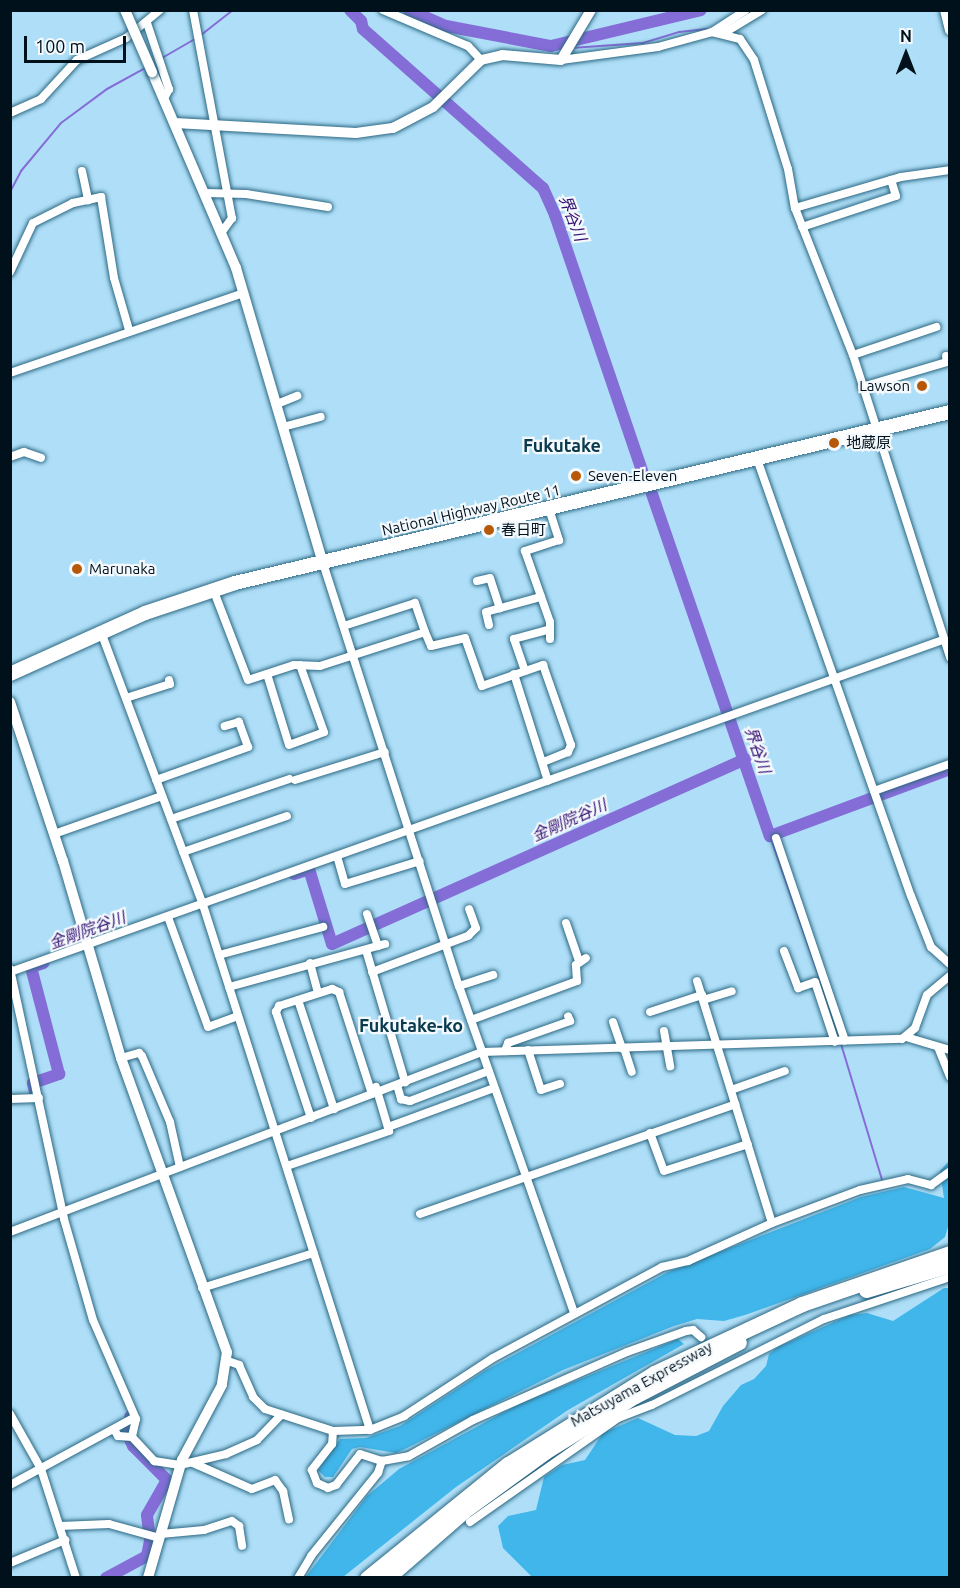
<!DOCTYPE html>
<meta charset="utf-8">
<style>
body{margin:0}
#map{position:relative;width:960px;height:1588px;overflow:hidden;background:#afdff8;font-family:Ubuntu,"Noto Sans JP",sans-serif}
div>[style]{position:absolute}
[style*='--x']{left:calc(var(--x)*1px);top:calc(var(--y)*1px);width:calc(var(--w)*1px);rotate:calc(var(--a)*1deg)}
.forest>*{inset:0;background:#41b6ea}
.stream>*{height:2px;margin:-1px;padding:0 1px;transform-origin:1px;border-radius:1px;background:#856dd8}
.river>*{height:12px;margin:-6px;padding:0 6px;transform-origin:6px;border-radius:6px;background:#856dd8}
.roads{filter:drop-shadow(0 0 2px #2c6883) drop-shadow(0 0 2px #2c6883)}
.minor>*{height:8px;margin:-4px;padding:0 4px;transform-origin:4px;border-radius:4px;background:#fff}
.tertiary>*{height:10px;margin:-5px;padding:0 5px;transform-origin:5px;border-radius:5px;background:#fff}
.trunk>*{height:14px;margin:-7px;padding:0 7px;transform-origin:7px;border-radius:7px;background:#fff}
.motorway>*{height:15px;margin:-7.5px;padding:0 7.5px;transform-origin:7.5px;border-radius:7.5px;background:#fff}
.bridges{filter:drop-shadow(0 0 2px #2c6883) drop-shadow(0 0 2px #2c6883)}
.tertiary-bridge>*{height:10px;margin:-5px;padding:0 5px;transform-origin:5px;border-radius:5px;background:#fff}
.dots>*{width:16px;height:16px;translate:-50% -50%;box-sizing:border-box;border:3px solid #f3f9fc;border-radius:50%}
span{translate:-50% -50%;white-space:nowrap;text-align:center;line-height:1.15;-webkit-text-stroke:4.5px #f3f9fc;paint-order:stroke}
.poi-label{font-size:15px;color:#00111c}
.right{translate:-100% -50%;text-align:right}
.left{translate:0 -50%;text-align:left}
.street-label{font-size:15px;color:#00111c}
.water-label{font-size:16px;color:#351072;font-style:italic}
.quarter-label{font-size:18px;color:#093a4e;font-weight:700}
.frame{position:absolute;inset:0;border:12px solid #00111c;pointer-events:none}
.north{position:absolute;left:876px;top:24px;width:60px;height:60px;-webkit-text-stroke:4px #f3f9fc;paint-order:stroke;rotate:0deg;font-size:16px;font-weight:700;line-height:24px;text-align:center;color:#00111c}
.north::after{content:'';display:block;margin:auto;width:21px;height:27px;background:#00111c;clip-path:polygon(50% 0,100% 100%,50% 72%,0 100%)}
.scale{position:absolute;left:24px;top:36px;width:102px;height:27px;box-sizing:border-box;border:3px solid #00111c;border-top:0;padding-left:8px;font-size:18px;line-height:21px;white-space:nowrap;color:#00111c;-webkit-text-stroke:4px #f3f9fc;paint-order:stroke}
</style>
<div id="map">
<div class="forest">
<i style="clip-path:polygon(949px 1161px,949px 1223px,945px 1237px,930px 1249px,745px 1315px,724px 1321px,697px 1319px,674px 1326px,563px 1370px,405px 1449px,396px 1453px,360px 1447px,352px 1449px,333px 1477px,325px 1477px,318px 1470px,340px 1439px,366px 1438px,400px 1426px,486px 1370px,668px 1272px,861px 1197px,904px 1187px,944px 1198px,940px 1171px)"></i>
<i style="clip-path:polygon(944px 1288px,949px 1288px,949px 1577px,532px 1577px,503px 1548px,498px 1526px,508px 1516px,536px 1510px,544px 1477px,562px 1465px,585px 1460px,603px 1433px,638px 1418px,675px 1435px,696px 1436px,709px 1431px,723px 1406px,741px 1385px,754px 1379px,766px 1366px,769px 1354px,778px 1347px,850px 1315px,867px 1313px,893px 1321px)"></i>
<i style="clip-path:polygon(678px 1339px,684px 1344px,568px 1410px,456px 1487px,343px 1577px,305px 1578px,367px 1496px,399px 1469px,517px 1405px)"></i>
</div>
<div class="stream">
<i style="--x:201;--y:35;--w:41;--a:-38"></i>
<i style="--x:551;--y:46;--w:14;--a:8"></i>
<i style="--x:571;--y:48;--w:72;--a:-4"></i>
<i style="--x:643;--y:43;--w:38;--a:-17"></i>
<i style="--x:679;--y:32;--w:28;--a:-6"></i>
<i style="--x:162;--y:58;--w:39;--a:-30"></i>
<i style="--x:10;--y:192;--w:24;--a:-62"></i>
<i style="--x:21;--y:171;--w:62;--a:-50.2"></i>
<i style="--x:61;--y:123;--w:57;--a:-36.5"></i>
<i style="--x:107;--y:89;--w:46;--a:-28.8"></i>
<i style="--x:770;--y:836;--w:170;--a:70.8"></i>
<i style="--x:838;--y:1034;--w:152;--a:73.2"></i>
</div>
<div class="river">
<i style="--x:350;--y:10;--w:16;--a:45"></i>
<i style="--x:361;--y:21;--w:8;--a:76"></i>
<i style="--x:363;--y:29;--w:240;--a:41.5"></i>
<i style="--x:543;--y:188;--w:30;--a:66"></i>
<i style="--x:555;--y:215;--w:277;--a:71.2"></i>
<i style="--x:409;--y:10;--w:40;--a:23.4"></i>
<i style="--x:446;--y:26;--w:107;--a:10.8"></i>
<i style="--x:551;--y:46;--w:154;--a:-13.5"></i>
<i style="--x:652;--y:494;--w:362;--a:71"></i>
<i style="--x:770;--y:836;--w:192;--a:-20.4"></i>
<i style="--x:294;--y:874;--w:16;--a:-18"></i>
<i style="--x:309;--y:869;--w:78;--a:73"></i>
<i style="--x:332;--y:944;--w:453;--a:-24.1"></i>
<i style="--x:35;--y:1092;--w:9;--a:-103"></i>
<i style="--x:33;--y:1083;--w:28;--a:-19"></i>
<i style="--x:59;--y:1074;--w:111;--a:-104.7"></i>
<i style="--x:31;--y:967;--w:13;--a:-18"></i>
<i style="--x:106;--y:1578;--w:47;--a:-28.2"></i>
<i style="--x:147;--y:1556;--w:16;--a:-79"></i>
<i style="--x:150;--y:1540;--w:25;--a:-97"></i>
<i style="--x:147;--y:1515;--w:40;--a:-60.3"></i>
<i style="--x:167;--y:1480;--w:48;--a:-135"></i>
<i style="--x:133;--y:1446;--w:14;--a:-115"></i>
<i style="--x:127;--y:1433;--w:10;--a:-53"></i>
<i style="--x:133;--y:1425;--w:9;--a:-108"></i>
</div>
<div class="roads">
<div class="minor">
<i style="--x:193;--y:10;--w:212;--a:79.4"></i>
<i style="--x:232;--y:218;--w:17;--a:126"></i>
<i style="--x:383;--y:10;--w:92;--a:23"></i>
<i style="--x:468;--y:46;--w:19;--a:47"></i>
<i style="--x:147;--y:23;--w:70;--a:71.6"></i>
<i style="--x:169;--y:89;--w:11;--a:117"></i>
<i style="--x:712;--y:32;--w:29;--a:14"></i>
<i style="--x:740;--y:39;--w:25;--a:56"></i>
<i style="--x:754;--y:60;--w:114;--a:72.7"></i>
<i style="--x:788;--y:169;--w:40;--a:80"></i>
<i style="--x:795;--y:208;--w:158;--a:68.5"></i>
<i style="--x:853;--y:355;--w:318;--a:72.2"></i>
<i style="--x:724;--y:33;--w:44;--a:-31.2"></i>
<i style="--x:561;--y:60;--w:98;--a:-7.6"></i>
<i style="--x:658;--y:47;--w:56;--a:-15.5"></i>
<i style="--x:712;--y:32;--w:40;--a:-32.9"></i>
<i style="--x:10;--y:113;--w:34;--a:-24"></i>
<i style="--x:41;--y:99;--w:53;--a:-47.3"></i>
<i style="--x:77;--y:60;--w:54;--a:-24.2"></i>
<i style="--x:126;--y:38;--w:44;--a:-39.5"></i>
<i style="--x:82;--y:171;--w:30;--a:78"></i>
<i style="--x:206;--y:193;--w:40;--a:1.4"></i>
<i style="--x:246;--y:194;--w:83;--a:9"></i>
<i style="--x:795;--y:208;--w:110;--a:-16.3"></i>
<i style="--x:901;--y:177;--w:49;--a:-8.1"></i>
<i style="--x:802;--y:227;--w:99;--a:-18.3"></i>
<i style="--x:896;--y:196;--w:17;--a:-107"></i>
<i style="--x:10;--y:272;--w:54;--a:-64.9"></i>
<i style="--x:33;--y:223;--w:45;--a:-26.6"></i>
<i style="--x:73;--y:203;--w:29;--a:-12"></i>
<i style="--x:101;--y:197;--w:82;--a:80.9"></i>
<i style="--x:114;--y:278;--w:54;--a:73.9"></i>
<i style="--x:853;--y:355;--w:88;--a:-18.6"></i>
<i style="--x:10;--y:373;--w:247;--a:-18.9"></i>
<i style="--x:862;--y:387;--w:89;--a:-16.4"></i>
<i style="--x:947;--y:362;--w:6;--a:-99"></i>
<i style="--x:277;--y:404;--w:22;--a:-22"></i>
<i style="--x:283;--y:427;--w:39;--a:-15"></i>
<i style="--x:10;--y:457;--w:15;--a:-20"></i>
<i style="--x:24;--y:452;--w:18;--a:19"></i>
<i style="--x:757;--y:459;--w:463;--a:70.6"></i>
<i style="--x:911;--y:896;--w:55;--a:68.6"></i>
<i style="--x:931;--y:947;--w:25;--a:42"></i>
<i style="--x:549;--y:509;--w:33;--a:72"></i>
<i style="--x:559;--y:540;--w:36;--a:162"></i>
<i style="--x:525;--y:551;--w:75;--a:70.6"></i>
<i style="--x:550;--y:622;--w:17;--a:90"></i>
<i style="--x:322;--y:560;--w:447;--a:72.2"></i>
<i style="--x:459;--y:986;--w:346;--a:70.6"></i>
<i style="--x:477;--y:581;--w:13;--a:-13"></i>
<i style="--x:490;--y:578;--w:32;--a:72"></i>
<i style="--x:213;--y:589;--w:97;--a:69"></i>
<i style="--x:248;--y:680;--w:48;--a:-18.1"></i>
<i style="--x:294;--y:665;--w:26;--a:2"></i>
<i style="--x:320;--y:666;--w:110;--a:-17.9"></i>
<i style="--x:425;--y:632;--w:31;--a:-109"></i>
<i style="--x:415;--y:603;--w:75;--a:162.1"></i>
<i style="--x:489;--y:625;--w:13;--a:-103"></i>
<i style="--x:486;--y:612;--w:57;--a:-15.3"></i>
<i style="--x:101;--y:632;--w:291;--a:69.5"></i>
<i style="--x:203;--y:905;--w:551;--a:72.35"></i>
<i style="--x:425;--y:632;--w:15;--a:67"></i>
<i style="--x:431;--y:646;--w:35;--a:-13"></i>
<i style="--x:465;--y:638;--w:51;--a:70.5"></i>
<i style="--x:482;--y:686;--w:65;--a:-19"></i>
<i style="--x:543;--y:665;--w:85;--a:70.7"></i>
<i style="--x:571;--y:745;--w:8;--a:113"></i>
<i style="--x:568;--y:752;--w:27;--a:158"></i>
<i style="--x:525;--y:671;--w:34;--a:-109"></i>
<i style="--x:514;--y:639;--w:35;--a:-15"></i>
<i style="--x:267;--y:674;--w:74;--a:72.8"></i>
<i style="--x:289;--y:745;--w:37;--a:-20"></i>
<i style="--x:324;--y:732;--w:71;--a:-109.7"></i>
<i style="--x:514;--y:674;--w:112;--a:72.4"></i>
<i style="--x:126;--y:698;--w:46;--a:-17.7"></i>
<i style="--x:170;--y:684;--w:4;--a:-104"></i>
<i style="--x:156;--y:780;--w:98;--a:-19.7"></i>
<i style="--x:248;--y:747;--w:27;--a:-110"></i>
<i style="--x:239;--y:722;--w:15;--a:164"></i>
<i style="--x:295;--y:780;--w:94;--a:-17.3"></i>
<i style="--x:874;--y:791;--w:81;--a:-19.6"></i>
<i style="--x:171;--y:819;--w:125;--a:-18.7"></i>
<i style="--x:54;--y:834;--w:114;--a:-19.4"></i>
<i style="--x:776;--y:838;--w:214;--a:71.2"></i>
<i style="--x:183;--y:852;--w:110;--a:-19.1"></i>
<i style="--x:337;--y:856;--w:29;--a:74"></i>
<i style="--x:345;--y:884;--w:78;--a:-17"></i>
<i style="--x:367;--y:914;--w:34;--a:71"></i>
<i style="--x:168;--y:917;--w:117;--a:70"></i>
<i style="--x:208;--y:1027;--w:32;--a:-20"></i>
<i style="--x:566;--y:923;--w:40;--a:71.1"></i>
<i style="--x:366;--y:950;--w:138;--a:73.5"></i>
<i style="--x:784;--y:951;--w:40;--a:69"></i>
<i style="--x:798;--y:988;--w:18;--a:-19"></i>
<i style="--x:815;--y:982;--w:63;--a:71.6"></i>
<i style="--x:219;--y:955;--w:108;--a:-15.1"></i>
<i style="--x:310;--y:963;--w:31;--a:75"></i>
<i style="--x:10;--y:969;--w:256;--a:77.8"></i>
<i style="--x:64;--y:1219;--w:105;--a:74"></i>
<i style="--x:93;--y:1320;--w:108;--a:66.5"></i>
<i style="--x:136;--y:1419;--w:18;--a:103"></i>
<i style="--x:10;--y:972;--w:990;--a:-19.59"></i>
<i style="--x:372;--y:972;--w:103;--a:-20.6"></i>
<i style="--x:468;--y:936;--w:11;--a:-45"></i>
<i style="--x:476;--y:928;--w:20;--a:-110"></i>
<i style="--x:697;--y:981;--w:253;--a:72.8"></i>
<i style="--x:459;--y:986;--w:36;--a:-18"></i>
<i style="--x:229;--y:987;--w:162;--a:-15.4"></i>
<i style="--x:298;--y:1000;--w:115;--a:71.7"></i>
<i style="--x:703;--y:1000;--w:30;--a:-17"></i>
<i style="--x:650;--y:1012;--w:55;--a:-18.1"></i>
<i style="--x:471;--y:1020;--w:113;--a:-20.2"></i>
<i style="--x:577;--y:981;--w:16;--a:-94"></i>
<i style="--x:576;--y:965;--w:12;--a:-35"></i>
<i style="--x:613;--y:1022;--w:28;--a:71"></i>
<i style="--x:664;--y:1031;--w:36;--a:80"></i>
<i style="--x:906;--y:1037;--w:46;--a:16.5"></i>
<i style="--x:938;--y:1047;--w:32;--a:68"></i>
<i style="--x:624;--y:1048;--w:25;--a:72"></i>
<i style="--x:528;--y:1050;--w:42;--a:72"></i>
<i style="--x:541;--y:1090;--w:20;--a:-18"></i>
<i style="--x:505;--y:1051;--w:9;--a:-69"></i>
<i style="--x:508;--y:1043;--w:66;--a:-19.5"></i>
<i style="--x:570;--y:1021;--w:5;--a:-112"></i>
<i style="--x:121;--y:1058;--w:19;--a:-16"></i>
<i style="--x:139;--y:1053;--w:4;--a:45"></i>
<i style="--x:142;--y:1056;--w:72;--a:67"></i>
<i style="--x:170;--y:1122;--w:46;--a:77.5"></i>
<i style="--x:397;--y:1085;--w:15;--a:74"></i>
<i style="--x:401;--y:1099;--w:9;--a:13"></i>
<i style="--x:410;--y:1101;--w:84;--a:-21"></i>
<i style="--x:731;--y:1090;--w:57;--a:-19.4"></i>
<i style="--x:10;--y:1099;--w:29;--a:-2"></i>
<i style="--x:311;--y:1118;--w:112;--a:-108.3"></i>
<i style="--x:276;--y:1012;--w:7;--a:-63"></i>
<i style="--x:279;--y:1006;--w:56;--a:-17.8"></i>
<i style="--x:332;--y:989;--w:8;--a:23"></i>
<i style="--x:339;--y:992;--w:107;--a:72.1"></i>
<i style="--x:388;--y:1127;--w:113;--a:-20.2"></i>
<i style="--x:650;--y:1133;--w:40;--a:69.8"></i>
<i style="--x:664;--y:1171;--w:88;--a:-17.8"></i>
<i style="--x:287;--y:1166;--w:108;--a:-18.9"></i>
<i style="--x:389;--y:1131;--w:46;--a:-106.5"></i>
<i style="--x:420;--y:1214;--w:334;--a:-19.2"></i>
<i style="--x:10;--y:1232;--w:505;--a:-20.87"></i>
<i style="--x:482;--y:1052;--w:420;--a:-1.8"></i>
<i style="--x:902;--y:1039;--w:17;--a:-40"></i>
<i style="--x:915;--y:1028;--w:35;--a:-70"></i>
<i style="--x:927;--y:995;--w:30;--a:-40"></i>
<i style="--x:202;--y:1288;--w:117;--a:-17.4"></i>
<i style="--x:228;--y:1361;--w:12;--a:20"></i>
<i style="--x:239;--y:1365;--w:35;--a:66"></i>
<i style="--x:253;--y:1397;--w:17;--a:45"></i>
<i style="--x:265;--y:1409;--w:71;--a:17.9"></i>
<i style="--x:333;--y:1431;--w:37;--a:-2"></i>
<i style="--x:370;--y:1430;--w:37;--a:-22"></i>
<i style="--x:404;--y:1416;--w:106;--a:-33.1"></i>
<i style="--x:493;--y:1358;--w:192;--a:-28.3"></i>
<i style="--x:662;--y:1267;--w:27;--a:-13"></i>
<i style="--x:688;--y:1261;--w:92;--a:-24.3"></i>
<i style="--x:772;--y:1223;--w:94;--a:-20.6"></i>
<i style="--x:860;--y:1190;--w:49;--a:-12.9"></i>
<i style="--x:908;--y:1179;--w:24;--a:15"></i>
<i style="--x:931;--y:1185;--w:24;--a:-36"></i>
<i style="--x:10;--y:1414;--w:63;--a:60.6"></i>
<i style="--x:41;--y:1469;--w:114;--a:72.2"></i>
<i style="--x:115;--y:1431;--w:6;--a:59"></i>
<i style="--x:118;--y:1436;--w:14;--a:4"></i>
<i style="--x:333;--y:1431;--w:13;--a:94"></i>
<i style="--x:332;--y:1444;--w:33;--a:128"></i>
<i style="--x:312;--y:1470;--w:14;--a:69"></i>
<i style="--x:317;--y:1483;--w:12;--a:24"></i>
<i style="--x:328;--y:1488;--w:9;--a:-21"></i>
<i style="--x:336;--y:1485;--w:39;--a:-52"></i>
<i style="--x:360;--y:1454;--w:23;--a:18"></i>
<i style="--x:382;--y:1461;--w:27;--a:-10"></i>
<i style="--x:409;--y:1456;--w:73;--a:-29.4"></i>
<i style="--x:473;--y:1420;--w:168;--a:-23.8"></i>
<i style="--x:627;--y:1352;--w:63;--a:-19.6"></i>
<i style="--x:686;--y:1331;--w:7;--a:-8"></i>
<i style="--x:693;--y:1330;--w:11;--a:41"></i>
<i style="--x:132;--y:1437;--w:33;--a:47"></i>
<i style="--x:154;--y:1461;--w:26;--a:9"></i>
<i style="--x:180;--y:1465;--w:47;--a:-13.4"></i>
<i style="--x:226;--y:1454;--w:34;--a:-24"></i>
<i style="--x:257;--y:1440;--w:35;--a:-46"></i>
<i style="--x:193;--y:1463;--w:64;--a:23.8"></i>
<i style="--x:252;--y:1489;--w:25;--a:-21"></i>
<i style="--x:275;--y:1480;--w:14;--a:54"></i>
<i style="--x:283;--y:1491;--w:29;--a:78"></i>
<i style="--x:10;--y:1485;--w:142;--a:-28.5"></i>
<i style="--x:470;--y:1522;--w:181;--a:-35.1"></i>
<i style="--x:618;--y:1418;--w:36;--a:-21"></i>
<i style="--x:652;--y:1405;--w:192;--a:-26.6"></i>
<i style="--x:824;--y:1319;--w:133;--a:-18.4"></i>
<i style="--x:60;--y:1526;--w:49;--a:-2.3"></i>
<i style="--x:109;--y:1524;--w:53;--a:15.4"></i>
<i style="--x:161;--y:1534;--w:43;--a:-5.3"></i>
<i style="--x:204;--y:1530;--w:29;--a:-18"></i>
<i style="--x:232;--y:1521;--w:9;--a:36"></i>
<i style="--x:239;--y:1526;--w:20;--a:81"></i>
<i style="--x:10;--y:1563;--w:60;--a:-22.7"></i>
<i style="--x:298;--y:1578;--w:26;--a:-59"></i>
<i style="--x:311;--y:1556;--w:107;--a:-51.1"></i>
<i style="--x:378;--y:1473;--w:13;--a:-72"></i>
</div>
<div class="tertiary">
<i style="--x:945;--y:10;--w:21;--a:76"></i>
<i style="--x:152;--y:72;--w:213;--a:66.8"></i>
<i style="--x:236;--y:268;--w:304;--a:73.6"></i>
<i style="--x:175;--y:123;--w:181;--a:3.2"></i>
<i style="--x:356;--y:133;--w:37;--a:-8"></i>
<i style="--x:393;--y:128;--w:45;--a:-27.7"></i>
<i style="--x:433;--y:107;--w:67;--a:-44.4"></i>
<i style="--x:481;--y:60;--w:22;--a:-13"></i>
<i style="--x:502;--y:55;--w:59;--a:4.8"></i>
<i style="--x:561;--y:60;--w:58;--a:-59"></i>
<i style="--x:10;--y:702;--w:168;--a:71.6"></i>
<i style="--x:63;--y:861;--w:205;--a:73.6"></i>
<i style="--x:121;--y:1058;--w:313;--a:70.2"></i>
<i style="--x:227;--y:1352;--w:33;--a:99"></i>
<i style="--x:222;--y:1385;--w:85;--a:118.1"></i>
<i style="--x:182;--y:1460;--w:123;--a:106.1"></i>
</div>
<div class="trunk">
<i style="--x:10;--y:674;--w:148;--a:-24.3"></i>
<i style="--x:145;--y:613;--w:95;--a:-18.4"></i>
<i style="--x:235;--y:583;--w:735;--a:-13.45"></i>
</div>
<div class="motorway">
<i style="--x:866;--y:1290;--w:88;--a:-16.6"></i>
<i style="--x:367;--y:1578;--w:181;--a:-39"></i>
<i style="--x:508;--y:1464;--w:172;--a:-31.9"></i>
<i style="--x:654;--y:1373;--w:163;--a:-25"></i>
<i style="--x:802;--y:1304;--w:157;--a:-19"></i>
<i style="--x:387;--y:1578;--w:102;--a:-41"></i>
<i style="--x:464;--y:1511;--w:100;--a:-36.1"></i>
<i style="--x:545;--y:1452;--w:106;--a:-31.9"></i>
<i style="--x:635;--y:1396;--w:117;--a:-27.4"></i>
</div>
</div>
<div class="bridges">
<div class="tertiary-bridge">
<i style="--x:125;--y:10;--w:68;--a:66.5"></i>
</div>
</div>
<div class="dots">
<i style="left:922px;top:386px;background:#b65808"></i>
<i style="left:834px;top:443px;background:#b65808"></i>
<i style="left:576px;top:476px;background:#b65808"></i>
<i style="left:489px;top:530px;background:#b65808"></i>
<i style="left:77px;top:569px;background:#b65808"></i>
</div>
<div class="poi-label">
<span class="right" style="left:910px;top:386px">Lawson</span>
<span class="left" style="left:846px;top:443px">地蔵原</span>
<span class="left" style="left:588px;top:476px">Seven-Eleven</span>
<span class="left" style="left:501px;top:530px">春日町</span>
<span class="left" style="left:89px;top:569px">Marunaka</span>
</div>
<div class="street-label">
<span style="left:471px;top:510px;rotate:-13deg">National Highway Route 11</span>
<span style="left:641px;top:1384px;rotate:-29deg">Matsuyama Expressway</span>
</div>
<div class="water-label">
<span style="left:573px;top:218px;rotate:69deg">界谷川</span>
<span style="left:758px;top:750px;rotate:71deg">界谷川</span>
<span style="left:569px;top:820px;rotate:-24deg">金剛院谷川</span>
<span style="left:87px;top:930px;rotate:-20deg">金剛院谷川</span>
</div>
<div class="quarter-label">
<span style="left:562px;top:445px">Fukutake</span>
<span style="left:411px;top:1025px">Fukutake-ko</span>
</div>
<div class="frame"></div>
<div class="north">N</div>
<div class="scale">100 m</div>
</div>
